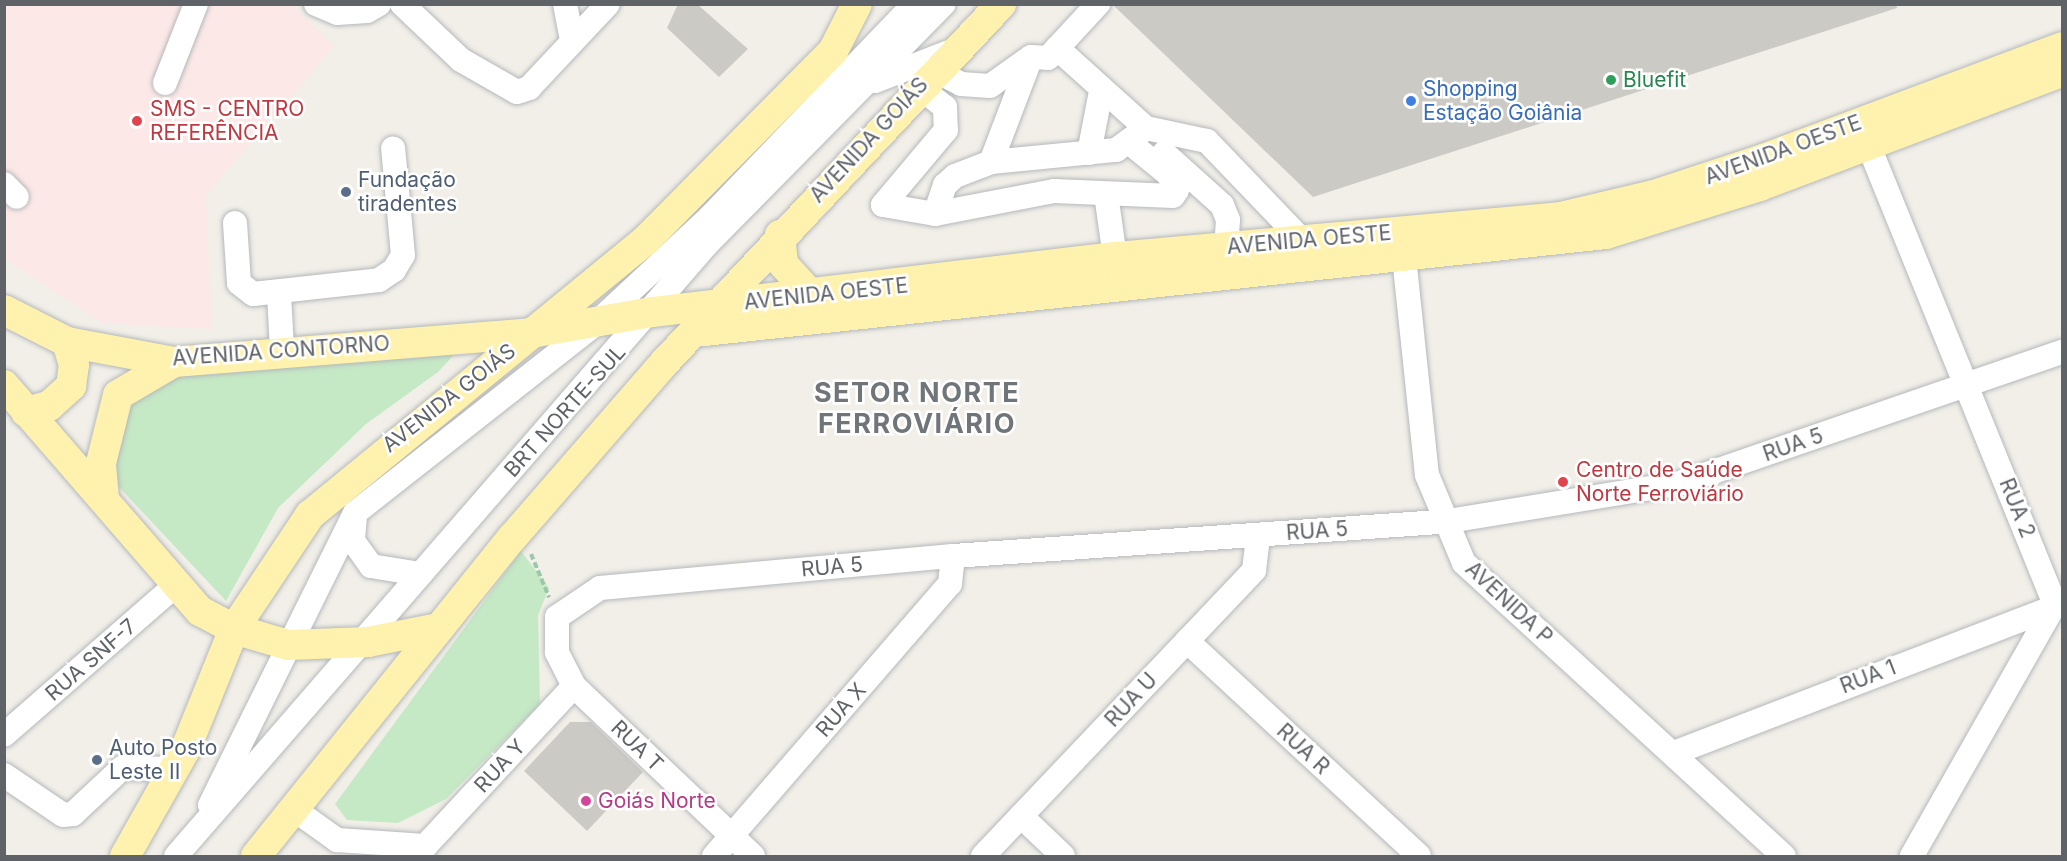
<!DOCTYPE html>
<meta charset="utf-8">
<style>
body{margin:0}
#map{position:relative;width:2067px;height:861px;overflow:hidden;background:#f1efe8;font-family:Inter,sans-serif}
div>[style]{position:absolute}
[style*='--x']{left:calc(var(--x)*1px);top:calc(var(--y)*1px);width:calc(var(--w)*1px);rotate:calc(var(--a)*1deg)}
.medical>*{inset:0;background:#fce8e6}
.green>*{inset:0;background:#c5e8c5}
.building>*{inset:0;background:#cccac5}
.path>*{height:4px;margin-top:-2px;transform-origin:0;background:repeating-linear-gradient(90deg,#9cc7a9 0 6px,transparent 0 9px)}
.roads{filter:drop-shadow(0 0 2px #b5b8bc) drop-shadow(0 0 2px #b5b8bc)}
.minor>*{height:24px;margin:-12px;padding:0 12px;transform-origin:12px;border-radius:12px;background:#fff}
.major>*{height:30px;margin:-15px;padding:0 15px;transform-origin:15px;border-radius:15px;background:#fff2af}
.dots>*{width:16px;height:16px;translate:-50% -50%;box-sizing:border-box;border:3px solid #fff;border-radius:50%}
span{translate:-50% -50%;white-space:nowrap;text-align:center;line-height:1.15;-webkit-text-stroke:5px #fff;paint-order:stroke}
.leisure-label{font-size:21px;color:#27864d}
.left{translate:0 -50%;text-align:left}
.shop-label{font-size:21px;color:#366cbe}
.health-label{font-size:21px;color:#be3a42}
.street-label{font-size:21px;color:#5f6368}
.service-label{font-size:21px;color:#4e5e75}
.hotel-label{font-size:21px;color:#b23c85}
.district-label{font-size:27px;color:#70757a;font-weight:700;letter-spacing:1.5px}
.frame{position:absolute;inset:0;border:6px solid #5f6368;pointer-events:none}
</style>
<div id="map">
<div class="medical">
<i style="clip-path:polygon(4px 5px,292px 5px,334px 46px,206px 195px,212px 329px,102px 323px,5px 259px)"></i>
</div>
<div class="green">
<i style="clip-path:polygon(463px 345px,438px 372px,366px 424px,278px 508px,226px 601px,118px 486px,109px 466px,124px 403px,162px 374px)"></i>
<i style="clip-path:polygon(521px 551px,549px 588px,538px 615px,540px 704px,446px 799px,398px 823px,347px 820px,335px 804px)"></i>
</div>
<div class="building">
<i style="clip-path:polygon(678px 4px,697px 4px,748px 49px,719px 77px,667px 28px)"></i>
<i style="clip-path:polygon(1112px 4px,1896px 4px,1897px 8px,1313px 197px)"></i>
<i style="clip-path:polygon(570px 722px,591px 722px,643px 772px,587px 831px,524px 771px)"></i>
</div>
<div class="path">
<i style="--x:531;--y:554;--w:47;--a:67.3"></i>
</div>
<div class="roads">
<div class="minor">
<i style="--x:316;--y:4;--w:23;--a:23"></i>
<i style="--x:337;--y:13;--w:30;--a:-4"></i>
<i style="--x:367;--y:11;--w:14;--a:-30"></i>
<i style="--x:402;--y:4;--w:81;--a:43.5"></i>
<i style="--x:461;--y:60;--w:64;--a:29.7"></i>
<i style="--x:517;--y:92;--w:13;--a:-18"></i>
<i style="--x:529;--y:88;--w:115;--a:-46.8"></i>
<i style="--x:565;--y:4;--w:36;--a:79"></i>
<i style="--x:1057;--y:48;--w:120;--a:42"></i>
<i style="--x:1146;--y:128;--w:62;--a:12"></i>
<i style="--x:1207;--y:141;--w:139;--a:46.2"></i>
<i style="--x:934;--y:70;--w:30;--a:27"></i>
<i style="--x:961;--y:84;--w:29;--a:4"></i>
<i style="--x:990;--y:86;--w:50;--a:-35.3"></i>
<i style="--x:1031;--y:57;--w:17;--a:3"></i>
<i style="--x:1048;--y:58;--w:74;--a:-47.2"></i>
<i style="--x:875;--y:81;--w:79;--a:-21.4"></i>
<i style="--x:165;--y:83;--w:85;--a:-68.6"></i>
<i style="--x:919;--y:87;--w:33;--a:38"></i>
<i style="--x:945;--y:107;--w:23;--a:88"></i>
<i style="--x:946;--y:130;--w:98;--a:130"></i>
<i style="--x:883;--y:205;--w:53;--a:9.8"></i>
<i style="--x:1130;--y:143;--w:49;--a:39.2"></i>
<i style="--x:1168;--y:174;--w:18;--a:61"></i>
<i style="--x:1177;--y:190;--w:7;--a:124"></i>
<i style="--x:1173;--y:196;--w:119;--a:-177.6"></i>
<i style="--x:1054;--y:191;--w:121;--a:169.1"></i>
<i style="--x:935;--y:214;--w:31;--a:-71"></i>
<i style="--x:945;--y:185;--w:13;--a:-42"></i>
<i style="--x:955;--y:176;--w:39;--a:-21"></i>
<i style="--x:991;--y:162;--w:126;--a:-5.5"></i>
<i style="--x:1116;--y:150;--w:37;--a:-36"></i>
<i style="--x:1868;--y:144;--w:497;--a:67.9"></i>
<i style="--x:2055;--y:604;--w:290;--a:119.6"></i>
<i style="--x:1089;--y:153;--w:63;--a:-79"></i>
<i style="--x:1164;--y:153;--w:78;--a:41.9"></i>
<i style="--x:1222;--y:205;--w:16;--a:68"></i>
<i style="--x:1228;--y:220;--w:26;--a:94"></i>
<i style="--x:991;--y:162;--w:112;--a:-69.1"></i>
<i style="--x:4;--y:184;--w:18;--a:45"></i>
<i style="--x:1106;--y:194;--w:64;--a:81.9"></i>
<i style="--x:235;--y:223;--w:60;--a:86.2"></i>
<i style="--x:239;--y:283;--w:18;--a:38"></i>
<i style="--x:253;--y:294;--w:127;--a:-6.3"></i>
<i style="--x:379;--y:280;--w:18;--a:-34"></i>
<i style="--x:394;--y:270;--w:17;--a:-59"></i>
<i style="--x:403;--y:255;--w:107;--a:-95.3"></i>
<i style="--x:1404;--y:257;--w:219;--a:84"></i>
<i style="--x:1427;--y:475;--w:95;--a:67.2"></i>
<i style="--x:1464;--y:563;--w:434;--a:42.5"></i>
<i style="--x:279;--y:294;--w:56;--a:86.9"></i>
<i style="--x:355;--y:516;--w:25;--a:95"></i>
<i style="--x:353;--y:541;--w:31;--a:54"></i>
<i style="--x:371;--y:566;--w:50;--a:9.3"></i>
<i style="--x:1187;--y:641;--w:316;--a:42.8"></i>
<i style="--x:4;--y:735;--w:230;--a:-41.1"></i>
<i style="--x:1674;--y:753;--w:413;--a:-21"></i>
<i style="--x:4;--y:775;--w:71;--a:34.1"></i>
<i style="--x:63;--y:815;--w:10;--a:-6"></i>
<i style="--x:73;--y:814;--w:67;--a:-43.2"></i>
<i style="--x:122;--y:768;--w:53;--a:1.1"></i>
<i style="--x:210;--y:805;--w:326;--a:-63.6"></i>
<i style="--x:355;--y:513;--w:304;--a:-38.2"></i>
<i style="--x:594;--y:325;--w:160;--a:-43"></i>
<i style="--x:711;--y:216;--w:294;--a:-46.2"></i>
<i style="--x:295;--y:810;--w:52;--a:35.5"></i>
<i style="--x:337;--y:840;--w:89;--a:3.9"></i>
<i style="--x:1021;--y:816;--w:58;--a:43.6"></i>
<i style="--x:176;--y:856;--w:810;--a:-49.05"></i>
<i style="--x:707;--y:244;--w:337;--a:-45.4"></i>
<i style="--x:416;--y:856;--w:232;--a:-47.1"></i>
<i style="--x:714;--y:856;--w:360;--a:-49.1"></i>
<i style="--x:950;--y:584;--w:28;--a:-84"></i>
<i style="--x:753;--y:856;--w:247;--a:-136.5"></i>
<i style="--x:574;--y:686;--w:38;--a:-117"></i>
<i style="--x:557;--y:652;--w:35;--a:-90"></i>
<i style="--x:557;--y:617;--w:52;--a:-34"></i>
<i style="--x:600;--y:588;--w:354;--a:-5.2"></i>
<i style="--x:953;--y:556;--w:491;--a:-4"></i>
<i style="--x:1443;--y:522;--w:241;--a:-9.3"></i>
<i style="--x:1681;--y:483;--w:403;--a:-19"></i>
<i style="--x:983;--y:856;--w:394;--a:-46.5"></i>
<i style="--x:1254;--y:570;--w:35;--a:-83"></i>
</div>
<div class="major">
<i style="--x:780;--y:235;--w:29;--a:84"></i>
<i style="--x:783;--y:264;--w:45;--a:47.7"></i>
<i style="--x:4;--y:310;--w:71;--a:26.9"></i>
<i style="--x:67;--y:342;--w:109;--a:10.6"></i>
<i style="--x:174;--y:362;--w:358;--a:-4.6"></i>
<i style="--x:531;--y:333;--w:123;--a:-9.8"></i>
<i style="--x:652;--y:312;--w:466;--a:-6.8"></i>
<i style="--x:1115;--y:257;--w:443;--a:-5.1"></i>
<i style="--x:1556;--y:218;--w:101;--a:-13.2"></i>
<i style="--x:1654;--y:195;--w:115;--a:-18.3"></i>
<i style="--x:1763;--y:159;--w:319;--a:-20.5"></i>
<i style="--x:695;--y:332;--w:916;--a:-6.14"></i>
<i style="--x:1606;--y:234;--w:161;--a:-17.3"></i>
<i style="--x:1760;--y:186;--w:323;--a:-20.7"></i>
<i style="--x:4;--y:385;--w:299;--a:49.1"></i>
<i style="--x:200;--y:611;--w:38;--a:28"></i>
<i style="--x:234;--y:629;--w:56;--a:16.5"></i>
<i style="--x:288;--y:645;--w:80;--a:-2.1"></i>
<i style="--x:368;--y:642;--w:72;--a:-11.2"></i>
<i style="--x:26;--y:412;--w:24;--a:-15"></i>
<i style="--x:49;--y:406;--w:30;--a:-42"></i>
<i style="--x:71;--y:386;--w:21;--a:-82"></i>
<i style="--x:74;--y:365;--w:24;--a:-107"></i>
<i style="--x:104;--y:499;--w:36;--a:-95"></i>
<i style="--x:101;--y:463;--w:70;--a:-76"></i>
<i style="--x:118;--y:395;--w:65;--a:-30.5"></i>
<i style="--x:125;--y:856;--w:124;--a:-60.5"></i>
<i style="--x:186;--y:748;--w:128;--a:-68"></i>
<i style="--x:234;--y:629;--w:137;--a:-56.3"></i>
<i style="--x:310;--y:515;--w:434;--a:-39.3"></i>
<i style="--x:646;--y:240;--w:266;--a:-45.3"></i>
<i style="--x:833;--y:51;--w:53;--a:-62.9"></i>
<i style="--x:256;--y:856;--w:408;--a:-51.2"></i>
<i style="--x:512;--y:538;--w:235;--a:-49"></i>
<i style="--x:666;--y:361;--w:490;--a:-46.8"></i>
</div>
</div>
<div class="dots">
<i style="left:1611px;top:80px;background:#2e9e5b"></i>
<i style="left:1411px;top:101px;background:#3f7fe0"></i>
<i style="left:137px;top:121px;background:#e0444e"></i>
<i style="left:346px;top:192px;background:#5c6f8a"></i>
<i style="left:1563px;top:482px;background:#e0444e"></i>
<i style="left:97px;top:760px;background:#5c6f8a"></i>
<i style="left:586px;top:801px;background:#d1479c"></i>
</div>
<div class="leisure-label">
<span class="left" style="left:1623px;top:80px">Bluefit</span>
</div>
<div class="shop-label">
<span class="left" style="left:1423px;top:101px">Shopping<br>Estação Goiânia</span>
</div>
<div class="health-label">
<span class="left" style="left:150px;top:121px">SMS - CENTRO<br>REFERÊNCIA</span>
<span class="left" style="left:1576px;top:482px">Centro de Saúde<br>Norte Ferroviário</span>
</div>
<div class="street-label">
<span style="left:869px;top:140px;rotate:-47deg">AVENIDA GOIÁS</span>
<span style="left:1783px;top:150px;rotate:-20deg">AVENIDA OESTE</span>
<span style="left:1309px;top:240px;rotate:-5deg">AVENIDA OESTE</span>
<span style="left:826px;top:294px;rotate:-6deg">AVENIDA OESTE</span>
<span style="left:281px;top:351px;rotate:-4deg">AVENIDA CONTORNO</span>
<span style="left:449px;top:398px;rotate:-38deg">AVENIDA GOIÁS</span>
<span style="left:565px;top:411px;rotate:-48deg">BRT NORTE-SUL</span>
<span style="left:1793px;top:445px;rotate:-19deg">RUA 5</span>
<span style="left:2017px;top:508px;rotate:68deg">RUA 2</span>
<span style="left:1317px;top:531px;rotate:-4deg">RUA 5</span>
<span style="left:832px;top:567px;rotate:-5deg">RUA 5</span>
<span style="left:1509px;top:603px;rotate:43deg">AVENIDA P</span>
<span style="left:91px;top:660px;rotate:-41deg">RUA SNF-7</span>
<span style="left:1868px;top:677px;rotate:-21deg">RUA 1</span>
<span style="left:1131px;top:700px;rotate:-47deg">RUA U</span>
<span style="left:841px;top:710px;rotate:-49deg">RUA X</span>
<span style="left:637px;top:746px;rotate:44deg">RUA T</span>
<span style="left:1303px;top:749px;rotate:43deg">RUA R</span>
<span style="left:500px;top:766px;rotate:-47deg">RUA Y</span>
</div>
<div class="service-label">
<span class="left" style="left:358px;top:192px">Fundação<br>tiradentes</span>
<span class="left" style="left:109px;top:760px">Auto Posto<br>Leste II</span>
</div>
<div class="hotel-label">
<span class="left" style="left:598px;top:801px">Goiás Norte</span>
</div>
<div class="district-label">
<span style="left:917px;top:408px">SETOR NORTE<br>FERROVIÁRIO</span>
</div>
<div class="frame"></div>
</div>
